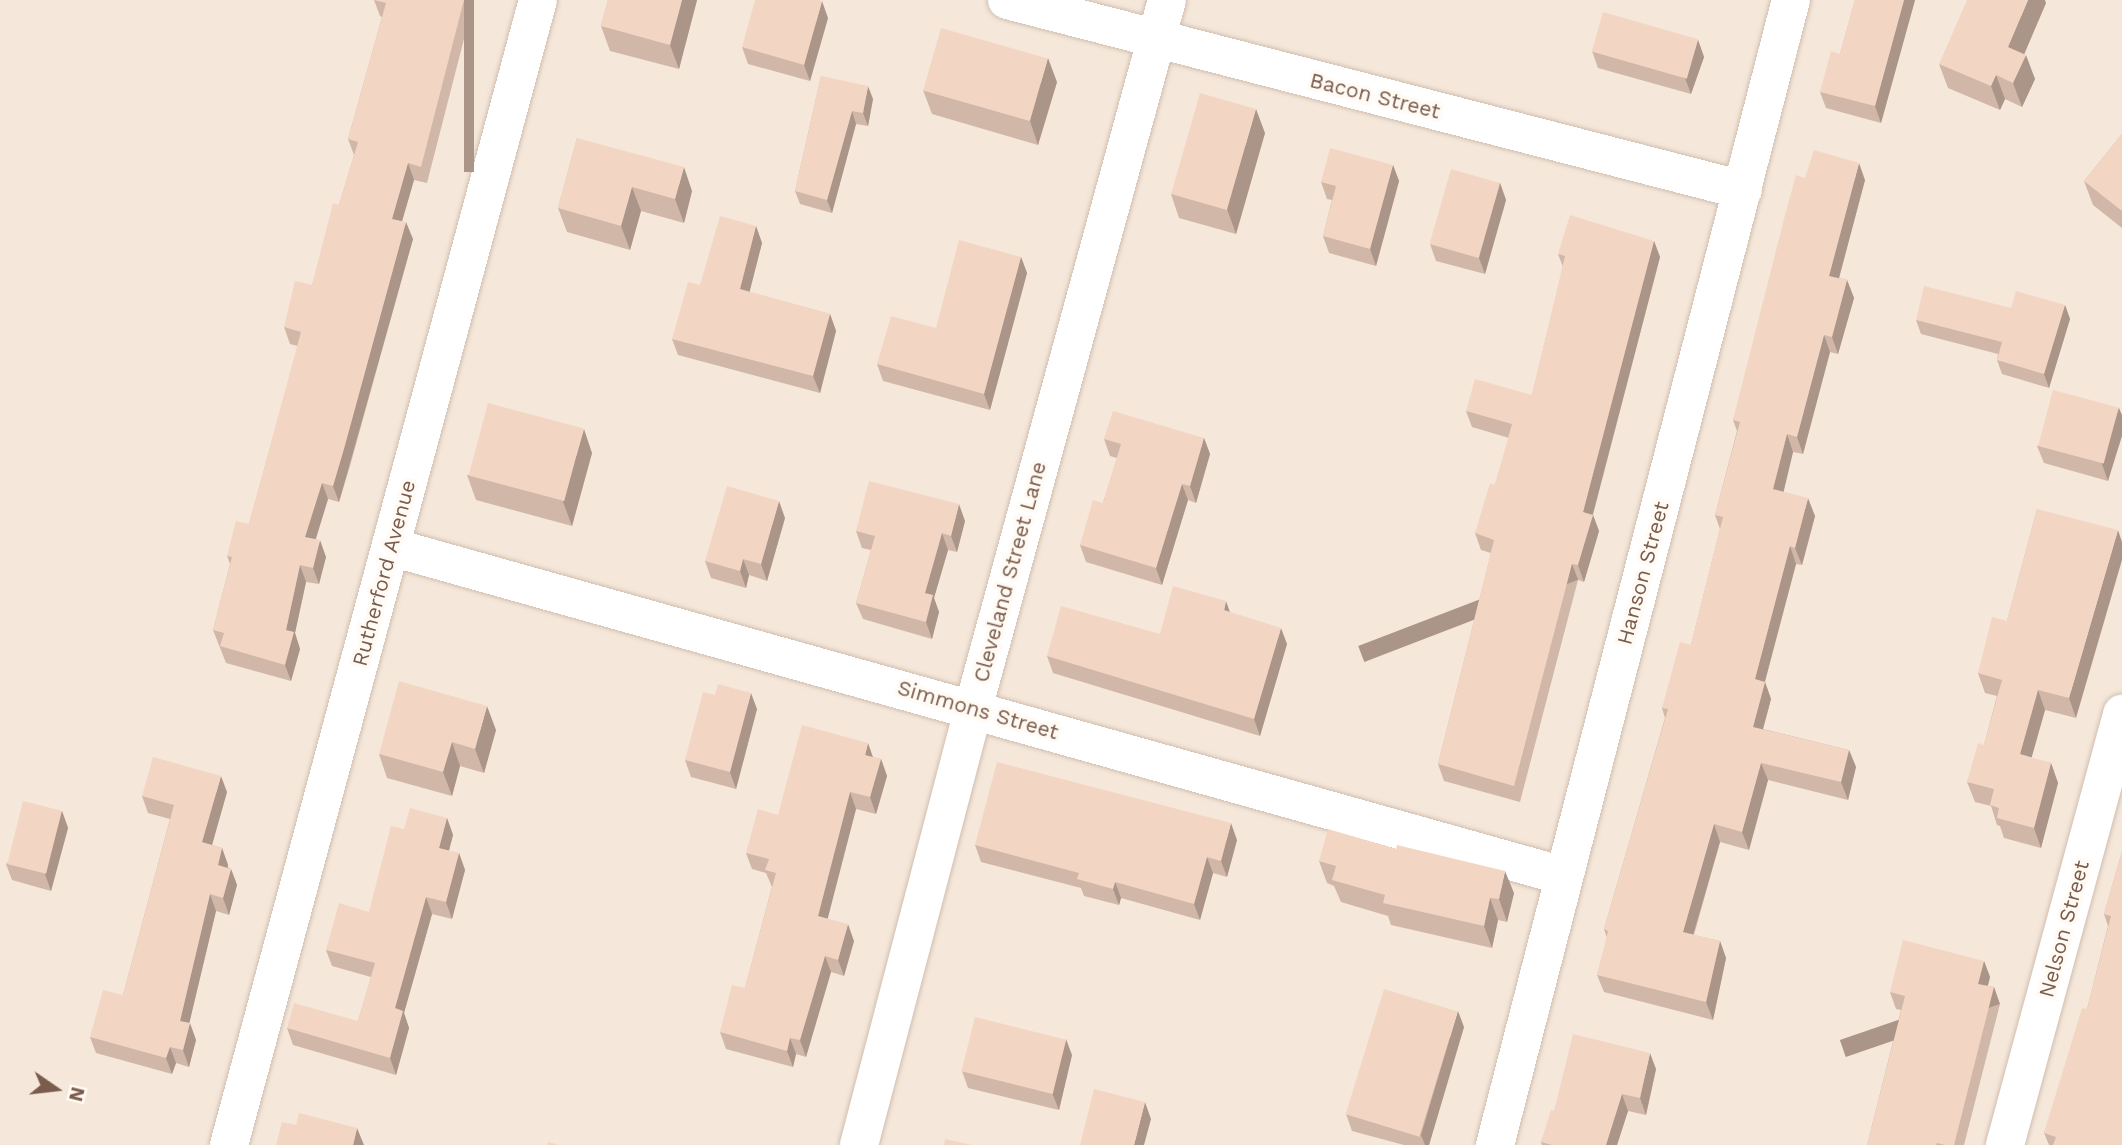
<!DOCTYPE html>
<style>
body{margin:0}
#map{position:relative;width:2122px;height:1145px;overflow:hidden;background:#fdf6ec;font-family:"Work Sans",sans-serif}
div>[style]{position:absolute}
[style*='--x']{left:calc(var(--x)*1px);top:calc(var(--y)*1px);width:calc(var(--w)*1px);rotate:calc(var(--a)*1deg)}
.residential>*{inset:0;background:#f5e8da;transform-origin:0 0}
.roads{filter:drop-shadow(0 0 2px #d1beb0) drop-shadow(0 0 2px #d1beb0)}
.minor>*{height:38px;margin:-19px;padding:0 19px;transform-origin:19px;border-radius:19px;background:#fff}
.wall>*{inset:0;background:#d1b7a8}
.shaded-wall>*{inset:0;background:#aa9588;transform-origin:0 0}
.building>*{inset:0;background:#f3d5c3;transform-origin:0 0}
span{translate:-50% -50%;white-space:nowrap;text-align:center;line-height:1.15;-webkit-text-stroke:7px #fffaf3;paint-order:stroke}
.street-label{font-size:21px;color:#7a5c4d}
.north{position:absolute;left:21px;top:1054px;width:70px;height:70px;-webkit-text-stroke:5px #fffaf3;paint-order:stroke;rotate:104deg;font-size:19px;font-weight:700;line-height:28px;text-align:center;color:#7a5c4d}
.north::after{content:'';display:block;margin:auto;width:24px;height:32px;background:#7a5c4d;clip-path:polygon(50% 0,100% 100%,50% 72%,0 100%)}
</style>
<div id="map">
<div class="residential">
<i style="left:0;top:0;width:2122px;height:1145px"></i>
</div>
<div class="roads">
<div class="minor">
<i style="--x:1007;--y:0;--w:760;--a:14.48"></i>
<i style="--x:391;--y:547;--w:1218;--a:15.67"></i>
<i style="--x:229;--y:1145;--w:1186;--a:-74.9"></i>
<i style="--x:859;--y:1145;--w:451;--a:-75.3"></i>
<i style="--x:973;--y:709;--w:735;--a:-74.7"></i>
<i style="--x:1495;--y:1145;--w:1183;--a:-75.51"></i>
<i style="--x:2005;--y:1145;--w:447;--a:-74.8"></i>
</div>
</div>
<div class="wall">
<i style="clip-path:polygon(374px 0,474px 0,427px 183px,414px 180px,402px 221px,413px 239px,350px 466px,339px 502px,328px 499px,316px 539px,326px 557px,319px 584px,306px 582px,295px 633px,300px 649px,291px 681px,226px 663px,213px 630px,230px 564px,227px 556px,249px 524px,298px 346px,290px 344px,284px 327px,312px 285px,339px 205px,354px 155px,348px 139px,382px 17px,380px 16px)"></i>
<i style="clip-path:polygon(608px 0,697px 0,679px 69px,610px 51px,601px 26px)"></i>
<i style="clip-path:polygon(1855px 0,1915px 0,1881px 123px,1826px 108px,1820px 92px,1840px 54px)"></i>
<i style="clip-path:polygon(2046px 3px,2024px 54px,2035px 79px,2022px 107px,2005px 99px,2000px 110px,1948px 88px,1939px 64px)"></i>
<i style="clip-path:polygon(828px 18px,810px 81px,748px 64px,742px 47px)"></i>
<i style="clip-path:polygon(1698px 40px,1704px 57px,1691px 94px,1598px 68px,1592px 51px)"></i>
<i style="clip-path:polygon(821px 76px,873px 99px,868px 126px,856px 124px,832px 213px,800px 204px,795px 191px)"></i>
<i style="clip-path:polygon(1057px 82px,1038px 145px,932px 114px,923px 90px)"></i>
<i style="clip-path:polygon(1265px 133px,1236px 234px,1179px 218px,1171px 194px)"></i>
<i style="clip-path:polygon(2122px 134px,2122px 228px,2093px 205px,2084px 181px)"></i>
<i style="clip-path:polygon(577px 138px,692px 191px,684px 223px,641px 211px,630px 250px,567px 232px,558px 208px)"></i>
<i style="clip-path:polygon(1393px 165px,1399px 181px,1376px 266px,1329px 253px,1323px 236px,1332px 200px,1327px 199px,1321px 182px)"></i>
<i style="clip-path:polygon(1805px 178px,1865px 180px,1839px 278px,1847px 280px,1854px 298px,1838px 354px,1830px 352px,1803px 454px,1793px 452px,1783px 492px,1815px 516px,1802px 565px,1796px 564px,1765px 682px,1771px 699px,1763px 729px,1849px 750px,1856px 767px,1848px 800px,1768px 780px,1749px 850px,1720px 842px,1694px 935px,1720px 941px,1726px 958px,1713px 1020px,1604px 992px,1597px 975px,1607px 938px,1604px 929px,1665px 718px,1662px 708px,1691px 645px,1720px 529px,1715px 515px,1737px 431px,1733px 420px)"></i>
<i style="clip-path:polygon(1500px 183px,1506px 200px,1485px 274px,1436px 261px,1430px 244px)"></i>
<i style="clip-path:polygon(756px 226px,762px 243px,749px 292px,830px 314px,836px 331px,820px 393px,678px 355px,672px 339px,700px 285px)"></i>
<i style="clip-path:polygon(1654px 241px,1660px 257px,1593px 515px,1599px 531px,1584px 582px,1578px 580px,1520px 802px,1444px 781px,1438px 764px,1491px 553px,1481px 550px,1475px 533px,1495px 485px,1509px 438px,1472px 427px,1466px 411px,1532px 395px,1563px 267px,1558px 254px)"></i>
<i style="clip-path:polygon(1021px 257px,1027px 273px,990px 410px,883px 381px,877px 364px,936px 328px)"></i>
<i style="clip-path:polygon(2065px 305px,2070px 319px,2049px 388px,2002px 374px,1997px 360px,1998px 354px,1921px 334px,1916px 320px,2011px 308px)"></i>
<i style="clip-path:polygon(2119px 408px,2108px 481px,2044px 463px,2037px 446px)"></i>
<i style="clip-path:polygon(1204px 438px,1210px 454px,1196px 503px,1188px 500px,1162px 585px,1086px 562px,1080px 545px,1103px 503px,1117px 458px,1110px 456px,1104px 439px)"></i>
<i style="clip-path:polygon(592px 453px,572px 526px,476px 500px,467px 475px)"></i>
<i style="clip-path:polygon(2037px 509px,2076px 718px,2045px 710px,2031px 758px,2051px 763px,2058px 783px,2041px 848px,2004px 838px,2000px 826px,1997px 825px,1991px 806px,1975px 802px,1967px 782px,1984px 745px,1997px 696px,1985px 693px,1978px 673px,2007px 621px)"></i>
<i style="clip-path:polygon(785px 518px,767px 581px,749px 575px,746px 588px,711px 578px,705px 561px)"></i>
<i style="clip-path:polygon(965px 521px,957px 552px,948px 550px,934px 598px,939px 612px,932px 639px,863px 619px,856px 603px,871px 550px,862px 548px,856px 531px)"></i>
<i style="clip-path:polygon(1230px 612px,1287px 644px,1260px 736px,1053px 673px,1047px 656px,1160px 634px)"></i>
<i style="clip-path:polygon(715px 695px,757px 709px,736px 789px,691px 777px,685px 760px)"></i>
<i style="clip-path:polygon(496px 730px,484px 773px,460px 766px,452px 796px,387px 778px,379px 754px)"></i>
<i style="clip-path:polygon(873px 757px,881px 759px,887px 776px,876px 814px,856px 809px,827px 919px,854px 941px,844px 976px,831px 972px,806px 1057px,796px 1054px,793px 1067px,726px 1049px,720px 1032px,745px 988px,772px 887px,766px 873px,752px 869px,746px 853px,778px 815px)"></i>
<i style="clip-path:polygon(227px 792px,212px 845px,222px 848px,228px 865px,228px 867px,231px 869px,237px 885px,229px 915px,216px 911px,189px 1023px,196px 1040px,189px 1067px,176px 1063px,172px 1074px,96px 1053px,90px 1037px,123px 995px,170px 819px,148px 813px,142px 796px)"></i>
<i style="clip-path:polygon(62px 811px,68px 828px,51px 891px,12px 880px,6px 864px)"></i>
<i style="clip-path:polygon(447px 818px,453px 835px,449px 851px,459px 853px,465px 870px,452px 919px,432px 914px,404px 1013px,409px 1028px,396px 1075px,293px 1045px,287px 1028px,358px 1021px,371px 977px,332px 966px,326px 950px,369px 912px,404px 829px)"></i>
<i style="clip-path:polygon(1237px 840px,1227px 877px,1213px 873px,1200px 920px,1121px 898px,1119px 905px,1084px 896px,1081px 888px,981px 862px,975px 845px)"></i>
<i style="clip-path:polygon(2122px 851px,2122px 1145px,2049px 1145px,2044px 1133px,2087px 1009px,2108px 926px,2104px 914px)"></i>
<i style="clip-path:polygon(1319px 861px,1514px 893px,1507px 922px,1498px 920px,1492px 948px,1391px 925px,1388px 916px,1341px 902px,1334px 886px,1327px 883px)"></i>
<i style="clip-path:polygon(1984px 961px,1990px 977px,1988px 986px,1994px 987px,2000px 1004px,1964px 1145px,1867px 1145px,1901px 1010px,1896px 1009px,1890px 992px)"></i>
<i style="clip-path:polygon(1464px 1027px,1429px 1145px,1404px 1145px,1352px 1131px,1346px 1114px)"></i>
<i style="clip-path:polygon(1072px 1055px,1059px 1110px,968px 1088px,962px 1071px)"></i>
<i style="clip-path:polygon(1656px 1069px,1646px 1115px,1628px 1111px,1617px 1145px,1542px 1145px,1541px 1142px,1554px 1111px)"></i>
</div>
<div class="shaded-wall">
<i style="left:464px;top:0;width:10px;height:172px"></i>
<i style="clip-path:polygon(682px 0,697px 0,679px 69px,670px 45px)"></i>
<i style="clip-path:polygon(1904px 0,1915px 0,1881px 123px,1875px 106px)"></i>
<i style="clip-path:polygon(2028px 0,2045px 0,2046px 3px,2017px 71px,2008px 47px)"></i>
<i style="clip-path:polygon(822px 1px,828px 18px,810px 81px,804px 65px)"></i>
<i style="clip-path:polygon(1698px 40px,1704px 57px,1691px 94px,1685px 78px)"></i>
<i style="clip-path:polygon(2026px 55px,2035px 79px,2022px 107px,2013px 83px)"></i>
<i style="clip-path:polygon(1048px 58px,1057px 82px,1038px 145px,1030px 121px)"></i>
<i style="clip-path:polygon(1996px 75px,2005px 99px,2000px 110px,1991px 86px)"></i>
<i style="clip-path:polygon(868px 86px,873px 99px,868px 126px,863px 113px)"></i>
<i style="clip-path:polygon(1256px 109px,1265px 133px,1236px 234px,1227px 209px)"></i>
<i style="clip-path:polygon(852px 111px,856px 124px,832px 213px,827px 200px)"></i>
<i style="clip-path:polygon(408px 163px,414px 180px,398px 235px,392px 219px)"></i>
<i style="clip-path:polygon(1859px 163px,1865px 180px,1835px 293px,1829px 276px)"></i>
<i style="clip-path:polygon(1393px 165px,1399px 181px,1376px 266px,1370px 249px)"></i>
<i style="clip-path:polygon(684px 167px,692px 191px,684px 223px,675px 199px)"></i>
<i style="clip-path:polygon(1500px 183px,1506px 200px,1485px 274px,1479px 258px)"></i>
<i style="clip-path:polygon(632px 187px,641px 211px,630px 250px,621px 226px)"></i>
<i style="clip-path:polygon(406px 222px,413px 239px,339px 502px,333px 486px)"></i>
<i style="clip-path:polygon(756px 226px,762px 243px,746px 306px,740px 289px)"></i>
<i style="clip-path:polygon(1654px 241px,1660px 257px,1591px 521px,1593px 515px,1599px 531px,1584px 582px,1578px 565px,1583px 512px)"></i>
<i style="clip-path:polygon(1021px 257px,1027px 273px,990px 410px,984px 394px)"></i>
<i style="clip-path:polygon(1847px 280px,1854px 298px,1838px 354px,1832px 337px)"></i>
<i style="clip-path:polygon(2065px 305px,2070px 319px,2049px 388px,2044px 374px)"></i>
<i style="clip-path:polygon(830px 314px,836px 331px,820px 393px,813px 376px)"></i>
<i style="clip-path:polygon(1824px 335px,1830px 352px,1803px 454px,1797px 437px)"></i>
<i style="clip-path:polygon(2119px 408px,2122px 415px,2122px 436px,2108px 481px,2102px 464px)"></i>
<i style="clip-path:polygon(584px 429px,592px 453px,572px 526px,563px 502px)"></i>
<i style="clip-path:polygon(1787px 434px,1793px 452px,1780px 507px,1773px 489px)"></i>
<i style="clip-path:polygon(1204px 438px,1210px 454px,1196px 503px,1190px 486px)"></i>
<i style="clip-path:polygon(322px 483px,328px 499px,311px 554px,305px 537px)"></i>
<i style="clip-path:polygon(1182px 484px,1188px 500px,1162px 585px,1156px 568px)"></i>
<i style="clip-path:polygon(1808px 498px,1815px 516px,1802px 565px,1795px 548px)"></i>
<i style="clip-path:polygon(779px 501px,785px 518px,767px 581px,761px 564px)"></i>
<i style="clip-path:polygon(959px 504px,965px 521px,957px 552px,951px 536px)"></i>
<i style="clip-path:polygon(2118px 530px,2122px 542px,2122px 560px,2076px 718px,2069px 698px)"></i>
<i style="clip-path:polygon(942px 533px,948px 550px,934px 598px,939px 612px,932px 639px,926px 622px,925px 593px)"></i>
<i style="clip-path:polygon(320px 540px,326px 557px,319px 584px,313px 568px)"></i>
<i style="clip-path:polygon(1790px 546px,1796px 564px,1761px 696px,1755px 679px)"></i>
<i style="clip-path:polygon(743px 559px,749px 575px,746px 588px,740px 571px)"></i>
<i style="left:1572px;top:564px;width:17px;height:229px;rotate:69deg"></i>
<i style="clip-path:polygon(300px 565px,306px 582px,295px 633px,300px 649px,291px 681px,285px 665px,286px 630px)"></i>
<i style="clip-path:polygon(1226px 601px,1232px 618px,1224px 610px)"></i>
<i style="clip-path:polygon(1281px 628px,1287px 644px,1260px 736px,1254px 719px)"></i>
<i style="clip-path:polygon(1765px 682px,1771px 699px,1759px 744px,1753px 727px)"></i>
<i style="clip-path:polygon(2038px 690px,2045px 710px,2027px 774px,2020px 754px)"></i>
<i style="clip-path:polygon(751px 693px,757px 709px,736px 789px,730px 772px)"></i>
<i style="clip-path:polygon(487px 706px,496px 730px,484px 773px,475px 749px)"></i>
<i style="clip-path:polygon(452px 742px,460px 766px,452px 796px,443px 772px)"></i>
<i style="clip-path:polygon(868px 743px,874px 760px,865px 755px)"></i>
<i style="clip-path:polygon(1849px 750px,1856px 767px,1848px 800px,1841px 782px)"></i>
<i style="clip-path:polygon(881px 759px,887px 776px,876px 814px,870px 797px)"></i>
<i style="clip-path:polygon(1761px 763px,1768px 780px,1749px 850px,1742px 832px)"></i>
<i style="clip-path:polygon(2051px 763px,2058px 783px,2041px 848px,2034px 828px)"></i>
<i style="clip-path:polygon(221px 776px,227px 792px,208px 859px,202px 842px)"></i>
<i style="clip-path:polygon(850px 792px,856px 809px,824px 933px,818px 916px)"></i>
<i style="clip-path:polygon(62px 811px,68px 828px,51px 891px,45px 874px)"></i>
<i style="clip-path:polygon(447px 818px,453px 835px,445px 865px,439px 848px)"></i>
<i style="clip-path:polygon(1231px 823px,1237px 840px,1227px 877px,1221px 861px)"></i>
<i style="clip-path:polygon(1714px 824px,1720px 842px,1689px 949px,1683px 932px)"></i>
<i style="clip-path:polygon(222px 848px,228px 865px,224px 881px,218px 865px)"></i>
<i style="clip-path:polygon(459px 853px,465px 870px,452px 919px,446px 902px)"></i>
<i style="clip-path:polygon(1207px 857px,1213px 873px,1200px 920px,1194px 904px)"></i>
<i style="clip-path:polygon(231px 869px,237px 885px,229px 915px,223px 898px)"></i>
<i style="clip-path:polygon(1505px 871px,1514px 893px,1507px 922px,1499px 899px)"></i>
<i style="clip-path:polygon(1115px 882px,1121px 898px,1119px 905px,1113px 889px)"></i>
<i style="clip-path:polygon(210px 894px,216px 911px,186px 1037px,180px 1021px)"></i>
<i style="clip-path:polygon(426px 897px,432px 914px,404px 1013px,409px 1028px,396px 1075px,390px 1058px,395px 1008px)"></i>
<i style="clip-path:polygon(1490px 898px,1498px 920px,1492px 948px,1484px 926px)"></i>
<i style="clip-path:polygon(848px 924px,854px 941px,844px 976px,838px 960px)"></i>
<i style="clip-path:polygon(1720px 941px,1726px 958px,1713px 1020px,1706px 1002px)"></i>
<i style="clip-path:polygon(825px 956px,831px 972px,806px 1057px,800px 1040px)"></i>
<i style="clip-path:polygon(1984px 961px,1990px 977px,1984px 1000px,1978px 984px)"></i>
<i style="left:1994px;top:987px;width:18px;height:163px;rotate:71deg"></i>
<i style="clip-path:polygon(1458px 1011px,1464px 1027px,1429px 1145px,1425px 1145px,1421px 1135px)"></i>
<i style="clip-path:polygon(190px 1023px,196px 1040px,189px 1067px,183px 1050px)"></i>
<i style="clip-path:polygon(790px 1038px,796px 1054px,793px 1067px,787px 1051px)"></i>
<i style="clip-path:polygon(1066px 1039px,1072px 1055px,1059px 1110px,1052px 1093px)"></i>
<i style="clip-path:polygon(170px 1047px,176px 1063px,172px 1074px,166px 1058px)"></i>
<i style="clip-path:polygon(1650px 1053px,1656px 1069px,1646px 1115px,1640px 1098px)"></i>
<i style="clip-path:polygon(1622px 1094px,1628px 1111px,1617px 1145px,1606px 1145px)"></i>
<i style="clip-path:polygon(1145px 1102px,1151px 1119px,1144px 1145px,1134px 1145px)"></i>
<i style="clip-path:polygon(357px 1128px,364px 1145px,353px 1145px)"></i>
</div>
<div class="building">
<i style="clip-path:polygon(374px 0,464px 0,421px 167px,408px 163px,392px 219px,406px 222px,344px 449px,333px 486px,322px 483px,305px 537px,320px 540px,313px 568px,300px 565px,286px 630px,294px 632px,285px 665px,220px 646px,224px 633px,213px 630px,232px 557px,227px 556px,236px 521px,249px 524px,301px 332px,284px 327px,295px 281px,312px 285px,333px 203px,339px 205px,358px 142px,348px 139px,386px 3px)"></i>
<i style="clip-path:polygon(608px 0,682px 0,670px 45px,601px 26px)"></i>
<i style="clip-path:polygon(755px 0,818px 0,822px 1px,804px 65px,742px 47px)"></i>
<i style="clip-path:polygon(1855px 0,1904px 0,1875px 106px,1820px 92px,1831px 51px,1840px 54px)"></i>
<i style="clip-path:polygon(1967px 0,2028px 0,2008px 47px,2026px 55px,2013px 83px,1996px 75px,1991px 86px,1939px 64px)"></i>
<i style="left:1603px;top:12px;width:99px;height:41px;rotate:16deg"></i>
<i style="left:941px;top:28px;width:111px;height:65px;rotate:16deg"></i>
<i style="clip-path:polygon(821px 76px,868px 86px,863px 113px,852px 111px,827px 200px,795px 191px)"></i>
<i style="left:1200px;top:93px;width:58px;height:105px;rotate:16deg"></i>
<i style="clip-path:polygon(2122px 134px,2122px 211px,2084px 181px)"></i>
<i style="clip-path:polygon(577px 138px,684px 167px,675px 199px,632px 187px,621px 226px,558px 208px)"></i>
<i style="clip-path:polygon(1330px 148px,1393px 165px,1370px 249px,1323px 236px,1336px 186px,1321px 182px)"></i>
<i style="clip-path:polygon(1814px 150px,1859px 163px,1829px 276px,1847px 280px,1832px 337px,1824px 335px,1797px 437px,1787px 434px,1773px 489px,1808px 498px,1795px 548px,1790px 546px,1755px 679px,1765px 682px,1753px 727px,1849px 750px,1841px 782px,1761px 763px,1742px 832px,1714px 824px,1683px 932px,1720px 941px,1706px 1002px,1597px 975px,1608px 931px,1604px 929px,1668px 709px,1662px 708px,1680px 642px,1691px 645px,1723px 517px,1715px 515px,1740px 422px,1733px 420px,1785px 215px,1796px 175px,1805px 178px)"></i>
<i style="left:1451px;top:169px;width:51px;height:78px;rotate:16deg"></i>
<i style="clip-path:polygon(1570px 215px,1654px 241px,1583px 512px,1593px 515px,1578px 565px,1572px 564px,1514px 786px,1438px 764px,1494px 540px,1475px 533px,1490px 483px,1495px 485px,1512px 424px,1466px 411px,1475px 379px,1532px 395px,1565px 256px,1558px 254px)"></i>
<i style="clip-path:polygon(720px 216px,756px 226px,740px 289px,830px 314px,813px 376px,672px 339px,688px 282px,700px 285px)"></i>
<i style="clip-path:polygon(959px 240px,1021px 257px,984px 394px,877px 364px,891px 316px,936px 328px)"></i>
<i style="clip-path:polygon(1924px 286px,2011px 308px,2016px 291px,2065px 305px,2044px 374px,1997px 360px,2002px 342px,1916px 320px)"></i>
<i style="left:2053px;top:390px;width:68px;height:58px;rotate:15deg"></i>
<i style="left:488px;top:403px;width:99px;height:75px;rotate:15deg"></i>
<i style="clip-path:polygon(1113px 411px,1204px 438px,1190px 486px,1182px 484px,1156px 568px,1080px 545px,1093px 500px,1103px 503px,1121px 444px,1104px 439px)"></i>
<i style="clip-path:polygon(869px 481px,959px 504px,951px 536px,942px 533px,925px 593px,933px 595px,926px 622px,856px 603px,875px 536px,856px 531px)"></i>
<i style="clip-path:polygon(727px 486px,779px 501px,761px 564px,743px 559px,740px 571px,705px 561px)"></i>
<i style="clip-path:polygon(2037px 509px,2118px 530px,2069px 698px,2038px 690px,2020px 754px,2051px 763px,2034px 828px,1997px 818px,1999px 808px,1990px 805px,1994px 789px,1967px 782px,1978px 743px,1984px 745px,2002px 680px,1978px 673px,1992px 617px,2007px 621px)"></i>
<i style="clip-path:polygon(1173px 586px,1226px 601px,1224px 610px,1281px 628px,1254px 719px,1047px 656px,1061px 606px,1160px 634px)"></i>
<i style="clip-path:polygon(399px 681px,487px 706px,475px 749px,452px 742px,443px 772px,379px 754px)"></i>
<i style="clip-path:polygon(718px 684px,751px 693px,730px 772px,685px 760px,703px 692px,715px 695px)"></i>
<i style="clip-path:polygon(802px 725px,868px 743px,865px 755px,881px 759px,870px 797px,850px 792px,818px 916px,848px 924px,838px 960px,825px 956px,800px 1040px,790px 1038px,787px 1051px,720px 1032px,732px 985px,745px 988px,776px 873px,765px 870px,769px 859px,746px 853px,758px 809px,778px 815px)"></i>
<i style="clip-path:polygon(153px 757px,221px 776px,202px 842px,222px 848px,218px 865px,231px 869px,223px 898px,210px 894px,180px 1021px,190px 1023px,183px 1050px,170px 1047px,166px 1058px,90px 1037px,103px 990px,123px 995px,174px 805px,142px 796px)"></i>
<i style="clip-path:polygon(997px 762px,1231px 823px,1221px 861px,1207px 857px,1194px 904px,1115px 882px,1113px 889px,1077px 879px,1079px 873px,975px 845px)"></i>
<i style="left:23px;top:801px;width:40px;height:65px;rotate:14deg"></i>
<i style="clip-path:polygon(410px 808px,447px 818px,439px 848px,459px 853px,446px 902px,426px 897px,395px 1008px,403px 1011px,390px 1058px,287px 1028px,294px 1003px,358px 1021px,375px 963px,326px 950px,339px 903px,369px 912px,391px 826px,404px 829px)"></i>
<i style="clip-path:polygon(1328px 829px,1396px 849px,1397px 845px,1505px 871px,1499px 899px,1490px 898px,1484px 926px,1383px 903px,1385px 895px,1332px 880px,1336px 866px,1319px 861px)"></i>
<i style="clip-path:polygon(2122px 851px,2122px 1145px,2053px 1145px,2056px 1137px,2044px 1133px,2082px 1008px,2087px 1009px,2111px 916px,2104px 914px)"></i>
<i style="clip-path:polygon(1903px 940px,1984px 961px,1978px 984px,1994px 987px,1954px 1145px,1945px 1145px,1937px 1143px,1936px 1145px,1867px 1145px,1905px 996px,1890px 992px)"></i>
<i style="left:1384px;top:989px;width:77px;height:131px;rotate:17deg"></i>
<i style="left:975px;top:1017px;width:94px;height:56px;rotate:14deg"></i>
<i style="clip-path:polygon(1573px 1034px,1650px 1053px,1640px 1098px,1622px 1094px,1606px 1145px,1552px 1145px,1541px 1142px,1551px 1110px,1554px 1111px)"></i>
<i style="clip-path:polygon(1094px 1089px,1145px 1102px,1134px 1145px,1080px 1145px)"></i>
<i style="clip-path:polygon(299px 1113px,357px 1128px,353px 1145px,276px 1145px,282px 1122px,296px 1125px)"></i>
<i style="clip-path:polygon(945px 1139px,972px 1145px,944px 1145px)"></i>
<i style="clip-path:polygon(548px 1142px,559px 1145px,547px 1145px)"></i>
</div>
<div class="street-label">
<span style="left:1375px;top:96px;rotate:14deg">Bacon Street</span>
<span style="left:1010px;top:572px;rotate:-75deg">Cleveland Street Lane</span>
<span style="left:384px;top:573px;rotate:-75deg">Rutherford Avenue</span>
<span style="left:1643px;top:573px;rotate:-75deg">Hanson Street</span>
<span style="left:978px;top:710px;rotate:16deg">Simmons Street</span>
<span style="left:2064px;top:929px;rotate:-75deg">Nelson Street</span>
</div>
<div class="north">N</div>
</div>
